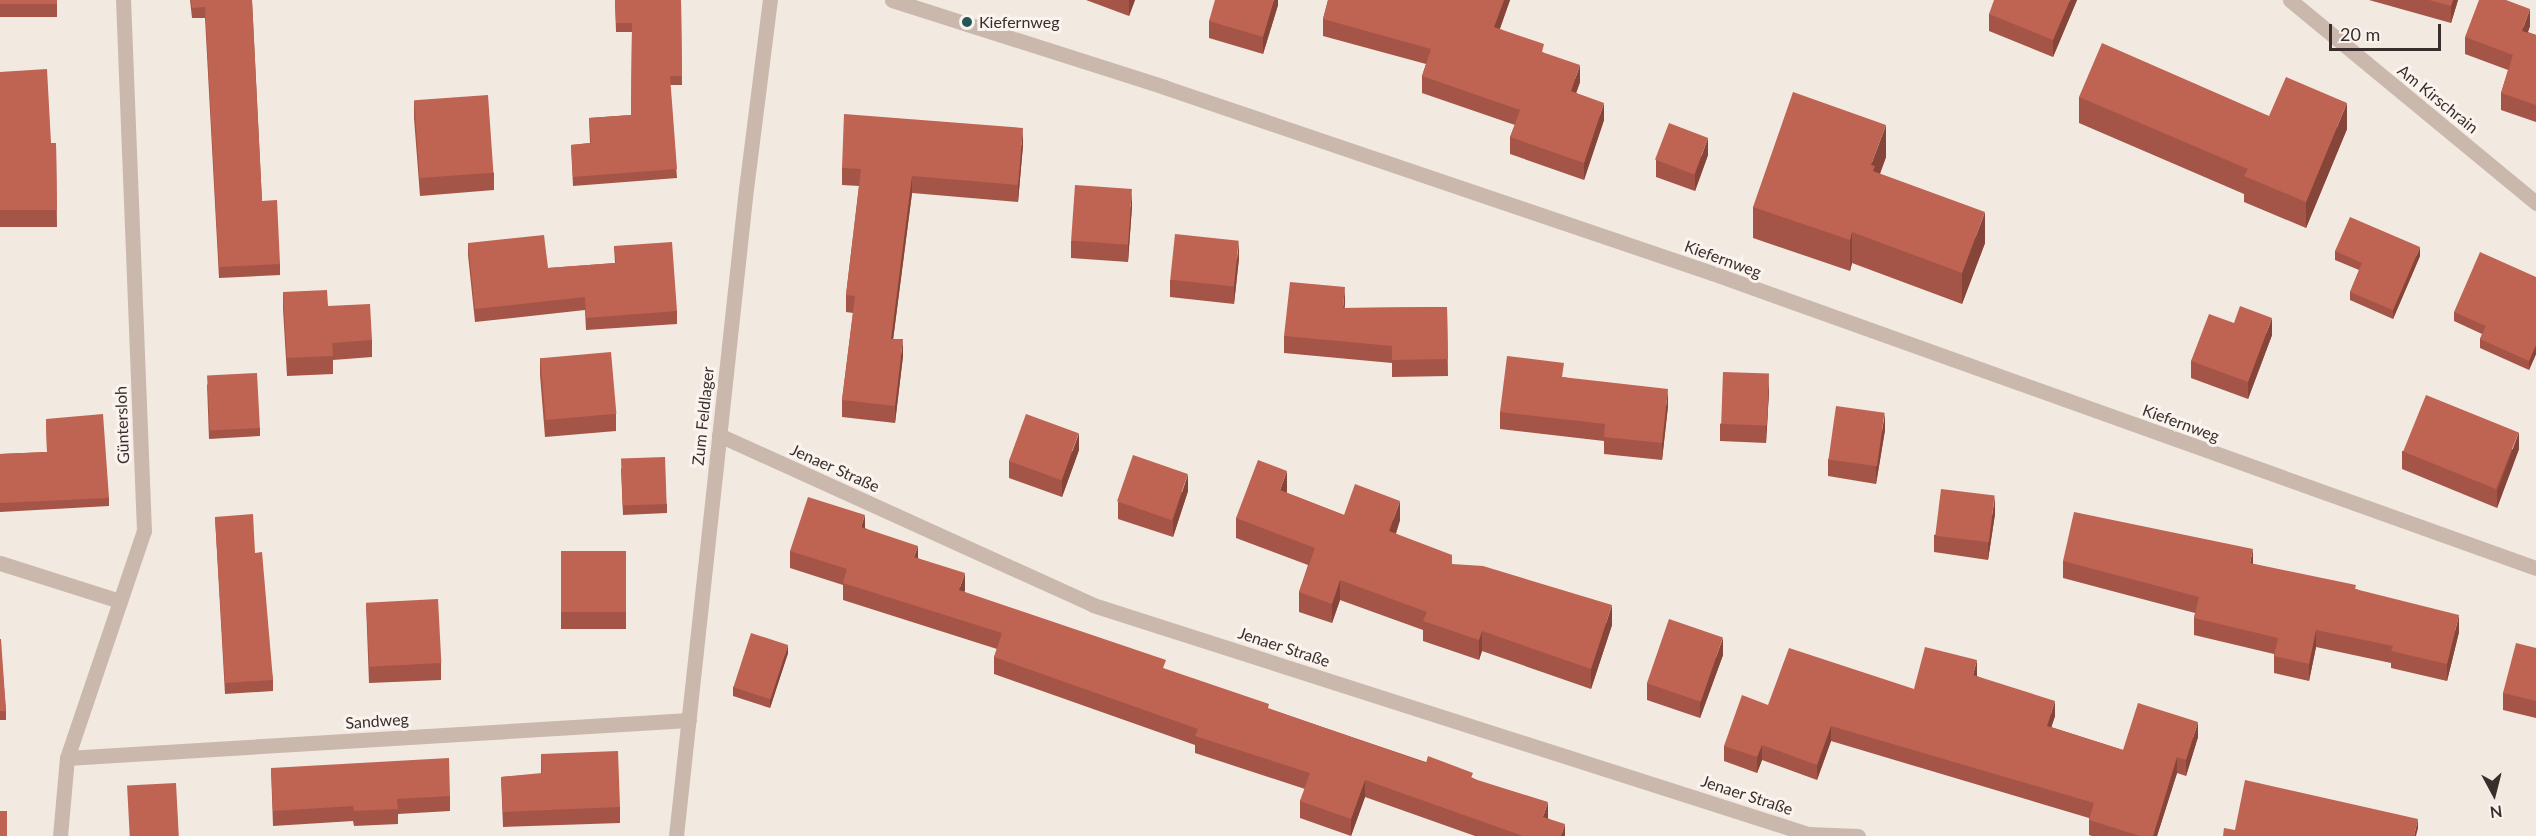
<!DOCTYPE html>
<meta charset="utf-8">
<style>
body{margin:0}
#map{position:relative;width:2536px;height:836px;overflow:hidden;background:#f2e9e1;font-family:Lato,sans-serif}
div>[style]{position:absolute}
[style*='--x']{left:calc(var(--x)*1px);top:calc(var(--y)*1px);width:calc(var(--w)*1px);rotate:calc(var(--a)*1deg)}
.minor>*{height:15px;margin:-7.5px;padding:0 7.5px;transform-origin:7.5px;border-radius:7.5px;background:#cab8ad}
.tertiary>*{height:15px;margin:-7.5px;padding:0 7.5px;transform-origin:7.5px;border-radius:7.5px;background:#cab8ad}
.wall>*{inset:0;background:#a45547;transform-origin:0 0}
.shaded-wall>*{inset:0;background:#864539}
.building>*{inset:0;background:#bf6352;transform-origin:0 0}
.dots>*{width:16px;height:16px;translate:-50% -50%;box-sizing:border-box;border:3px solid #faf3ee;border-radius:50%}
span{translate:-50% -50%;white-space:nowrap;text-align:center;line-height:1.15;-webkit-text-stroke:6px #faf3ee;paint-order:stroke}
.poi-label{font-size:16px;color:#392e2b}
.left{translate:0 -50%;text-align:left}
.street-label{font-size:16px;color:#392e2b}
.north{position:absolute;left:2464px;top:764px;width:60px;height:60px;-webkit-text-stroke:4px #faf3ee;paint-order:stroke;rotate:173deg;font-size:16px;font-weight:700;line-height:24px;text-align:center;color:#392e2b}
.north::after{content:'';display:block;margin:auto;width:21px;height:27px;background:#392e2b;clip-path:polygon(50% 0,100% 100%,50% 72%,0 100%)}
.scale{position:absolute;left:2329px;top:24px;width:112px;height:27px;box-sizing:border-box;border:3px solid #392e2b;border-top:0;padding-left:8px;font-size:18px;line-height:21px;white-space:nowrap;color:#392e2b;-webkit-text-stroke:4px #faf3ee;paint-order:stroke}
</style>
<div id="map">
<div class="minor">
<i style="--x:892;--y:0;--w:286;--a:17.7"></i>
<i style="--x:1164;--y:87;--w:579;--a:18.75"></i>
<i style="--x:1712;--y:273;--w:875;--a:19.7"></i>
<i style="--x:2290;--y:0;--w:319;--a:39.5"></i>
<i style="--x:719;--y:435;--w:411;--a:24.4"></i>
<i style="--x:1093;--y:605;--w:751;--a:17.76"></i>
<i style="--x:1808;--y:834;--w:50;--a:2.3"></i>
<i style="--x:0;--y:563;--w:126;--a:17.6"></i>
<i style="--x:67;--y:758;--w:623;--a:-3.5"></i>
<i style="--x:60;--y:836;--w:78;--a:-84.9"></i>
<i style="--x:67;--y:758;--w:240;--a:-71.3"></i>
<i style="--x:144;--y:531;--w:531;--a:-92.26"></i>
</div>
<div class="tertiary">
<i style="--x:676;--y:836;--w:651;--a:-83.83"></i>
<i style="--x:746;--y:189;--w:191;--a:-82.8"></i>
</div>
<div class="wall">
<i style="left:0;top:0;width:57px;height:17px"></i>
<i style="clip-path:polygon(190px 0,252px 0,262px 201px,280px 264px,280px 275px,219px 278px,205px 18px,192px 18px)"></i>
<i style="clip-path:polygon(615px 0,681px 0,682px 85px,670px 85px,677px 178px,573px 186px,571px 145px,590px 143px,589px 118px,631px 115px,632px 32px,616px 32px)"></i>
<i style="clip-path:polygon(1086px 0,1135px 0,1129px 16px)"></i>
<i style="clip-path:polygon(1278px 0,1278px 5px,1263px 54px,1209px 38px,1209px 21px)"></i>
<i style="clip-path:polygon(1328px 0,1510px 0,1500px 29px,1544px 53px,1580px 82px,1576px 93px,1604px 120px,1584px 180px,1510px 154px,1510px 137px,1515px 125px,1422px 93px,1422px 76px,1426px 64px,1323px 36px,1323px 19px)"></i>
<i style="clip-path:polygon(2077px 0,2053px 57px,1989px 31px,1989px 14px)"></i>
<i style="clip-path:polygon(2369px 0,2458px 0,2451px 23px)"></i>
<i style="clip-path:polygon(2530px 26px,2528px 32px,2536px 35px,2536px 122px,2501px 110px,2501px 93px,2508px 70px,2465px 54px,2465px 37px)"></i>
<i style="clip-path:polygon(0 72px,51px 143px,56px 143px,57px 227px,0 227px)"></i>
<i style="clip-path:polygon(2079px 97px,2269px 116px,2347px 129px,2306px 228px,2244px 202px,2244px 194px,2079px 123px)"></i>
<i style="clip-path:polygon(414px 101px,494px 173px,494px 190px,420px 196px,414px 118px)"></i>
<i style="clip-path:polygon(1023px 145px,1018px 202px,912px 193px,893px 339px,903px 356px,895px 423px,842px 417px,842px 400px,853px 313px,846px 312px,846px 295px,859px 186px,842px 185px,842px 168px)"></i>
<i style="clip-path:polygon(1708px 155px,1695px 191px,1656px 177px,1656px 160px)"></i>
<i style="clip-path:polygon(1886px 157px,1880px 174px,1985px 243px,1962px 304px,1852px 263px,1850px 271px,1753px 238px,1753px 207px)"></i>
<i style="clip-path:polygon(1132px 206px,1128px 262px,1071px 258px,1071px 241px)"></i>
<i style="clip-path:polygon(468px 243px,548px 268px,615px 263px,614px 246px,677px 311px,677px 324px,586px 330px,585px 310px,475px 322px,468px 255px)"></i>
<i style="clip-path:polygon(2335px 251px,2420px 256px,2393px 319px,2350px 300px,2350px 292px,2359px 270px,2335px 260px)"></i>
<i style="clip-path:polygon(1239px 258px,1234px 304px,1170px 297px,1170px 280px)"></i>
<i style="clip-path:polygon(2536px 277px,2536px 354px,2529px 370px,2480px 348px,2480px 339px,2482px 334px,2454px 321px,2454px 312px)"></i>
<i style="clip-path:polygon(283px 292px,328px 306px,372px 340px,372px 357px,333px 360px,333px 374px,287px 376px,283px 309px)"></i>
<i style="clip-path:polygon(1447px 307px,1448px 376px,1392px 377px,1392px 363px,1284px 353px,1284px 336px,1345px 308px)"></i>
<i style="clip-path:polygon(2234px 323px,2272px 335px,2248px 399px,2191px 378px,2191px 361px)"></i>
<i style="clip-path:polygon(540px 358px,616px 414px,616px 431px,545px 437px,540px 375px)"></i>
<i style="clip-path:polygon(1564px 377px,1668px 406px,1662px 460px,1604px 454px,1604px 441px,1500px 429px,1500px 412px)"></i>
<i style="clip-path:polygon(207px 384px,260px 428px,260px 436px,209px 439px)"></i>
<i style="clip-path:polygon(1769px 391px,1766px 443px,1720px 441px,1720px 424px)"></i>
<i style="clip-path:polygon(46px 419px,109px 498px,109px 506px,0 512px,0 454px,47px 452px)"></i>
<i style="clip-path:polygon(1885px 430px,1876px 484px,1828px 476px,1828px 459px)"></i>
<i style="clip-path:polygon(2519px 449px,2497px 508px,2402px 469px,2402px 451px)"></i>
<i style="clip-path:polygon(1079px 450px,1062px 497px,1009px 478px,1009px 461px)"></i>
<i style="clip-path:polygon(621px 468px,667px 504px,667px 513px,623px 515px)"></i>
<i style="clip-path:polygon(1188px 491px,1173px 537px,1118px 519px,1118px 502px)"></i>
<i style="clip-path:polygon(1287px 491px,1287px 493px,1344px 515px,1400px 520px,1396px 534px,1452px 564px,1612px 625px,1591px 689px,1482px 651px,1479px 660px,1423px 641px,1423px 630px,1340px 600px,1332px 623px,1299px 612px,1299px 592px,1308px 565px,1236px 538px,1236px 518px)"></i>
<i style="clip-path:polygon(1995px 514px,1988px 560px,1934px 552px,1934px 535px)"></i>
<i style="clip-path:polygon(215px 517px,255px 553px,273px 680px,273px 691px,225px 694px)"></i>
<i style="clip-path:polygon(865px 528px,918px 558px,965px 590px,964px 592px,1269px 709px,1473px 778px,1548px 818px,1565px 836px,1475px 836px,1365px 797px,1351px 836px,1300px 818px,1300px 801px,1305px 789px,1195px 753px,1195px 745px,994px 674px,994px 657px,997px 649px,843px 600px,843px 585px,790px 568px,790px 551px)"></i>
<i style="left:626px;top:551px;width:78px;height:65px;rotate:90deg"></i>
<i style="clip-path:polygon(2063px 561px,2253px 564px,2356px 589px,2459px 632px,2447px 681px,2391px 668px,2391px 663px,2316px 647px,2309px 681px,2274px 673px,2274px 654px,2194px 635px,2194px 618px,2195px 613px,2063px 578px)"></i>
<i style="clip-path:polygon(366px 603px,441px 663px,441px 680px,369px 683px)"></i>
<i style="clip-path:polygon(0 639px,6px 711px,6px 720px,0 720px)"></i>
<i style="clip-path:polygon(2536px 648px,2536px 718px,2503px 710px,2503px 693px)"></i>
<i style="clip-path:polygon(788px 653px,770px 708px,733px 696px,733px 687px)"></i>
<i style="clip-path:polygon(1723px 655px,1700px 718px,1647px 700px,1647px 683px)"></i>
<i style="clip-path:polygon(1977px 676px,2055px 716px,2051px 727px,2123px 750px,2198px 737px,2186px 776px,2177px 773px,2157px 836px,2092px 836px,2089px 835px,2089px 818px,1831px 741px,1817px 780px,1762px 760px,1757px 773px,1724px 761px,1724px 746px,1768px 705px,1914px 689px)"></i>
<i style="clip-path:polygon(541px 754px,620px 807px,620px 823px,503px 827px,501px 777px,541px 774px)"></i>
<i style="clip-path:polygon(271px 768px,450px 796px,450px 811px,398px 814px,398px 824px,354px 826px,353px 821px,273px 826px)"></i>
</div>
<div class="shaded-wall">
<i style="clip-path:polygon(1129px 0,1135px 0,1129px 16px)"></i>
<i style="clip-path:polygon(1274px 0,1278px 0,1278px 5px,1263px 54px,1263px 37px)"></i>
<i style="clip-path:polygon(1504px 0,1510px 0,1494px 44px,1494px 27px)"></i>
<i style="clip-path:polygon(2070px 0,2077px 0,2053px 57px,2053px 40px)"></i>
<i style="clip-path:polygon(2453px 0,2458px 0,2451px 23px,2451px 6px)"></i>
<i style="clip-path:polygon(2530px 9px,2530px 26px,2522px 48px,2522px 31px)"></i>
<i style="clip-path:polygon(1580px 65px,1580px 82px,1571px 108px,1571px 91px)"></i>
<i style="clip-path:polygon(1604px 103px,1604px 120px,1584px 180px,1584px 163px)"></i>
<i style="clip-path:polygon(2347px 103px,2347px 129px,2306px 228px,2306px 202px)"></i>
<i style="clip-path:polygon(1886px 125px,1886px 157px,1875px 186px,1871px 165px)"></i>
<i style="clip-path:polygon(1023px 128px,1023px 145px,1018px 202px,1018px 185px)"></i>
<i style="clip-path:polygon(1708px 138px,1708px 155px,1695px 191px,1695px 174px)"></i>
<i style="clip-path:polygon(912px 176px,912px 193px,891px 356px,891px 339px)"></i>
<i style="clip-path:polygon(1132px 189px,1132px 206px,1128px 262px,1128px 245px)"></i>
<i style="clip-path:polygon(1985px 212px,1985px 243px,1962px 304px,1962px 273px)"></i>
<i style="clip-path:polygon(1852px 232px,1852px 263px,1850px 271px,1850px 240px)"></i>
<i style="clip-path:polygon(1239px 241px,1239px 258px,1234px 304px,1234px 286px)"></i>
<i style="clip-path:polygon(2420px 247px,2420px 256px,2393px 319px,2393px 310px)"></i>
<i style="clip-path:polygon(1345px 287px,1345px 305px,1343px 325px,1343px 308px)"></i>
<i style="clip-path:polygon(2272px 318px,2272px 335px,2248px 399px,2248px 382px)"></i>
<i style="clip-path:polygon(903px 339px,903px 356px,895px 423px,895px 406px)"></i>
<i style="clip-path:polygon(2536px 345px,2536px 354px,2529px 370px,2529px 361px)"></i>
<i style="clip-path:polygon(1769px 374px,1769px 391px,1766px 443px,1766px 425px)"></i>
<i style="clip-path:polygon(1668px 389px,1668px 406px,1662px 460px,1662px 443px)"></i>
<i style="clip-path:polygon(1885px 413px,1885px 430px,1876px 484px,1876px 467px)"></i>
<i style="clip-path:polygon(2519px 432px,2519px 449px,2497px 508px,2497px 491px)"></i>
<i style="clip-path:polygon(1079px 433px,1079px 450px,1062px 497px,1062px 480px)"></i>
<i style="clip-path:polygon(1287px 471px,1287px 491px,1280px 510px,1280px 490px)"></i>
<i style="clip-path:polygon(1188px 474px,1188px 491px,1173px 537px,1173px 520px)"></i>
<i style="clip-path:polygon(1995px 496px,1995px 514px,1988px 560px,1988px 543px)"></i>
<i style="clip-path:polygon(1400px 501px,1400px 520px,1389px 551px,1389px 531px)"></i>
<i style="clip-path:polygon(865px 515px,865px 532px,861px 527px)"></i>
<i style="clip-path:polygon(918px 546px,918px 563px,914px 557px)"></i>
<i style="clip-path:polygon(2253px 549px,2253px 566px,2250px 563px)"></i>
<i style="clip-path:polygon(965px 573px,965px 590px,959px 607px,959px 590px)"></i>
<i style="clip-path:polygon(1340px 580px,1340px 600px,1332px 623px,1332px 604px)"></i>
<i style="clip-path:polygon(1612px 605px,1612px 625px,1591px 689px,1591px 669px)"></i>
<i style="clip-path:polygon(2459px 615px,2459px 632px,2447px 681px,2447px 664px)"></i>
<i style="clip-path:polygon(2316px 630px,2316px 647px,2309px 681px,2309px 664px)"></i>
<i style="clip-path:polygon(1482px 631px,1482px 651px,1479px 660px,1479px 640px)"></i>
<i style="clip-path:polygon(1723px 638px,1723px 655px,1700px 718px,1700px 701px)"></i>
<i style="clip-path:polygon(788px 645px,788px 653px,770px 708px,770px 699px)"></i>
<i style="clip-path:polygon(1977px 660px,1977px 676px,1973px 691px,1973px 675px)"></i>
<i style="clip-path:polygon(2055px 701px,2055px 716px,2047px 741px,2047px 726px)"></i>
<i style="clip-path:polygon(2198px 722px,2198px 737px,2186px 776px,2186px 760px)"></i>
<i style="clip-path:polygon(1831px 726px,1831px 741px,1817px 780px,1817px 765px)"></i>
<i style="clip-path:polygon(1762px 745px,1762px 760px,1757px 773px,1757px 757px)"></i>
<i style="clip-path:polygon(2177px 757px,2177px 773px,2157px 836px,2153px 836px)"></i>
<i style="clip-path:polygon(1365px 780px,1365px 797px,1351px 836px,1351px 819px)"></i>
<i style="clip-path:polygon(1548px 802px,1548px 819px,1543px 817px)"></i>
<i style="clip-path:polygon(2418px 819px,2418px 828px,2416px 836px,2414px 836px)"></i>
<i style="clip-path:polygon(1565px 824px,1565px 836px,1561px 836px)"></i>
</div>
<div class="building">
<i style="left:0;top:0;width:57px;height:4px"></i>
<i style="clip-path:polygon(191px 0,252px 0,262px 201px,277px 200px,280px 264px,219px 267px,205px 7px,192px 8px)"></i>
<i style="clip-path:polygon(615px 0,681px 0,682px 76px,670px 76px,677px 169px,573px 177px,571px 145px,591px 143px,589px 118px,631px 115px,632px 23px,616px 23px)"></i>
<i style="clip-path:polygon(1215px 0,1274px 0,1263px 37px,1209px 21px)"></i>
<i style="clip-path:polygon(1328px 0,1504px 0,1494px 27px,1544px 44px,1542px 52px,1580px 65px,1571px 91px,1604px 103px,1584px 163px,1510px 137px,1520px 110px,1422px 76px,1431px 49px,1323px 19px)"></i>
<i style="clip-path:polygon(1994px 0,2070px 0,2053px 40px,1989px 14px)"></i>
<i style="clip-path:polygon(2429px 0,2453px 0,2451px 6px)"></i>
<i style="clip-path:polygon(2479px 0,2506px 0,2530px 9px,2522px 31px,2536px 35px,2536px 105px,2501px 93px,2513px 55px,2465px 37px)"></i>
<i style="clip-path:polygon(2102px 43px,2269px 116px,2286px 77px,2347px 103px,2306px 202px,2244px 176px,2248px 169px,2079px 97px)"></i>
<i style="clip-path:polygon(47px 69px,51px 143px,56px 143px,57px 210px,0 210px,0 72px)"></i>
<i style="clip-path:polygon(1793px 92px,1886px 125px,1871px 165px,1875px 166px,1873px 171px,1985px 212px,1962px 273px,1852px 232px,1850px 240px,1753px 207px)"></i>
<i style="left:488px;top:95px;width:78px;height:74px;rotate:86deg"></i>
<i style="clip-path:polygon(844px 114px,1023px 128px,1018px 185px,912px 176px,891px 339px,903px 339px,895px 406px,842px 400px,855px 296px,846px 295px,861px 169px,842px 168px)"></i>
<i style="left:1669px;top:123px;width:42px;height:39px;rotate:21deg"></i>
<i style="left:1075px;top:185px;width:57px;height:56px;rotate:4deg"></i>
<i style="clip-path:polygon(2350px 217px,2420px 247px,2393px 310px,2350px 292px,2362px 263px,2335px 251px)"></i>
<i style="left:1175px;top:234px;width:64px;height:46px;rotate:6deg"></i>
<i style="clip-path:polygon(544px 235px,548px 268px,616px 263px,614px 246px,672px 242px,677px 311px,586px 318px,585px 297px,475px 309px,468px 243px)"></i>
<i style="clip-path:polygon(2480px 252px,2536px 277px,2536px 345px,2529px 361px,2480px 339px,2486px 326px,2454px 312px)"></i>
<i style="clip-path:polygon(1290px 282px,1345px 287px,1343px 308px,1447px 307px,1448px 359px,1392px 360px,1392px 346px,1284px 336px)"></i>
<i style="clip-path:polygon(327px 290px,328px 306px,370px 304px,372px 340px,332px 343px,333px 356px,287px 358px,283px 292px)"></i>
<i style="clip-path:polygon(2240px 306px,2272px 318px,2248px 382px,2191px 361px,2209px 314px,2234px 323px)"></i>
<i style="left:611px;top:352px;width:62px;height:71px;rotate:85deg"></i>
<i style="clip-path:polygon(1507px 356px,1564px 363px,1562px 377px,1668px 389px,1662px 443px,1604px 437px,1605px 424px,1500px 412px)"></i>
<i style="left:1723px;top:372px;width:46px;height:52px;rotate:2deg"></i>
<i style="left:257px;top:373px;width:55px;height:50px;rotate:87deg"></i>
<i style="left:2426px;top:395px;width:100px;height:61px;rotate:22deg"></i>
<i style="left:1836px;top:406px;width:49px;height:54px;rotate:8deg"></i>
<i style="clip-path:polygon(103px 414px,109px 498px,0 503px,0 454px,47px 452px,46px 419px)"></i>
<i style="left:1026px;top:414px;width:56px;height:50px;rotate:20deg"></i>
<i style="left:1133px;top:455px;width:58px;height:49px;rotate:19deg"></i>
<i style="left:665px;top:457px;width:47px;height:44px;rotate:88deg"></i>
<i style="clip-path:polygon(1258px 460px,1287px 471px,1280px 490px,1344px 515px,1355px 484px,1400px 501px,1389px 531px,1452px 555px,1452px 564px,1483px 566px,1612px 605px,1591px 669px,1482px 631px,1479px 640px,1423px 621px,1427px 612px,1340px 580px,1332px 604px,1299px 592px,1315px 548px,1236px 518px)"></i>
<i style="left:1941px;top:489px;width:54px;height:47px;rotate:7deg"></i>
<i style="clip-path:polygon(808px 497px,865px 515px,861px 527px,918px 546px,914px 557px,965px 573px,959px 590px,1166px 660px,1163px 668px,1269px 704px,1268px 708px,1426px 763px,1428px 756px,1473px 773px,1471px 778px,1548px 802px,1543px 817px,1565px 824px,1561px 836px,1523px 836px,1365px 780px,1351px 819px,1300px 801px,1310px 773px,1195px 736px,1198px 729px,994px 657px,1002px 633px,843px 583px,847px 569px,790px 551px)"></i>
<i style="clip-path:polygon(2074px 512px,2253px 549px,2250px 563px,2356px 585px,2355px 589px,2459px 615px,2447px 664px,2391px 651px,2393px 646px,2316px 630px,2309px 664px,2274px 656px,2278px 638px,2194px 618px,2199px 597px,2063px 561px)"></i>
<i style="clip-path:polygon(253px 514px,255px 553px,262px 552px,273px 680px,225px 683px,215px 517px)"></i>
<i style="left:626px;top:551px;width:61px;height:65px;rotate:90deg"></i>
<i style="left:438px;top:599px;width:64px;height:72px;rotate:87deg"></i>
<i style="left:1669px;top:619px;width:57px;height:68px;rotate:19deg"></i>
<i style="left:751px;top:633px;width:39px;height:57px;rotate:18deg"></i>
<i style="clip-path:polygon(0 639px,1px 639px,6px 711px,0 711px)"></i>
<i style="clip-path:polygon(2516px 643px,2536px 648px,2536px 701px,2503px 693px)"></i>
<i style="clip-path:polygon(1925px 647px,1977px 660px,1973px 675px,2055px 701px,2047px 726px,2123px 750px,2138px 703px,2198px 722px,2186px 760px,2177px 757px,2153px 836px,2140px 836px,2089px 820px,2094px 803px,1831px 726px,1817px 765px,1762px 745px,1757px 757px,1724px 746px,1742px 695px,1768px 705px,1789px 648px,1914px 689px)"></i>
<i style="clip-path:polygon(618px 751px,620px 807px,503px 812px,501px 777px,542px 773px,541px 754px)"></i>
<i style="clip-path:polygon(449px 758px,450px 796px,397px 799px,398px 809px,354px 811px,353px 806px,273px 811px,271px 768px)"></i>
<i style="clip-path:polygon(2245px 780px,2418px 819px,2414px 836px,2223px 836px,2224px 828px,2235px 830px)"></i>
<i style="left:176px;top:783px;width:53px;height:49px;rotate:87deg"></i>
<i style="left:0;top:811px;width:7px;height:25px"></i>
</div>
<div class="dots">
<i style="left:967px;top:22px;background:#235857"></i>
</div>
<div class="poi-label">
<span class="left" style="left:979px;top:22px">Kiefernweg</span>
</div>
<div class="street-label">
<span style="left:2438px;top:99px;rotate:39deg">Am Kirschrain</span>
<span style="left:1723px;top:259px;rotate:20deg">Kiefernweg</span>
<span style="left:703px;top:416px;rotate:-84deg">Zum Feldlager</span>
<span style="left:2181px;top:423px;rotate:20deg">Kiefernweg</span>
<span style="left:122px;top:425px;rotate:-92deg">Güntersloh</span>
<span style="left:835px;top:468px;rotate:24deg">Jenaer Straße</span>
<span style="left:1284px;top:647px;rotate:18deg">Jenaer Straße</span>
<span style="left:377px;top:721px;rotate:-4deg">Sandweg</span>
<span style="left:1747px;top:795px;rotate:18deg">Jenaer Straße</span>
</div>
<div class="north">N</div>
<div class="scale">20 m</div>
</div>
